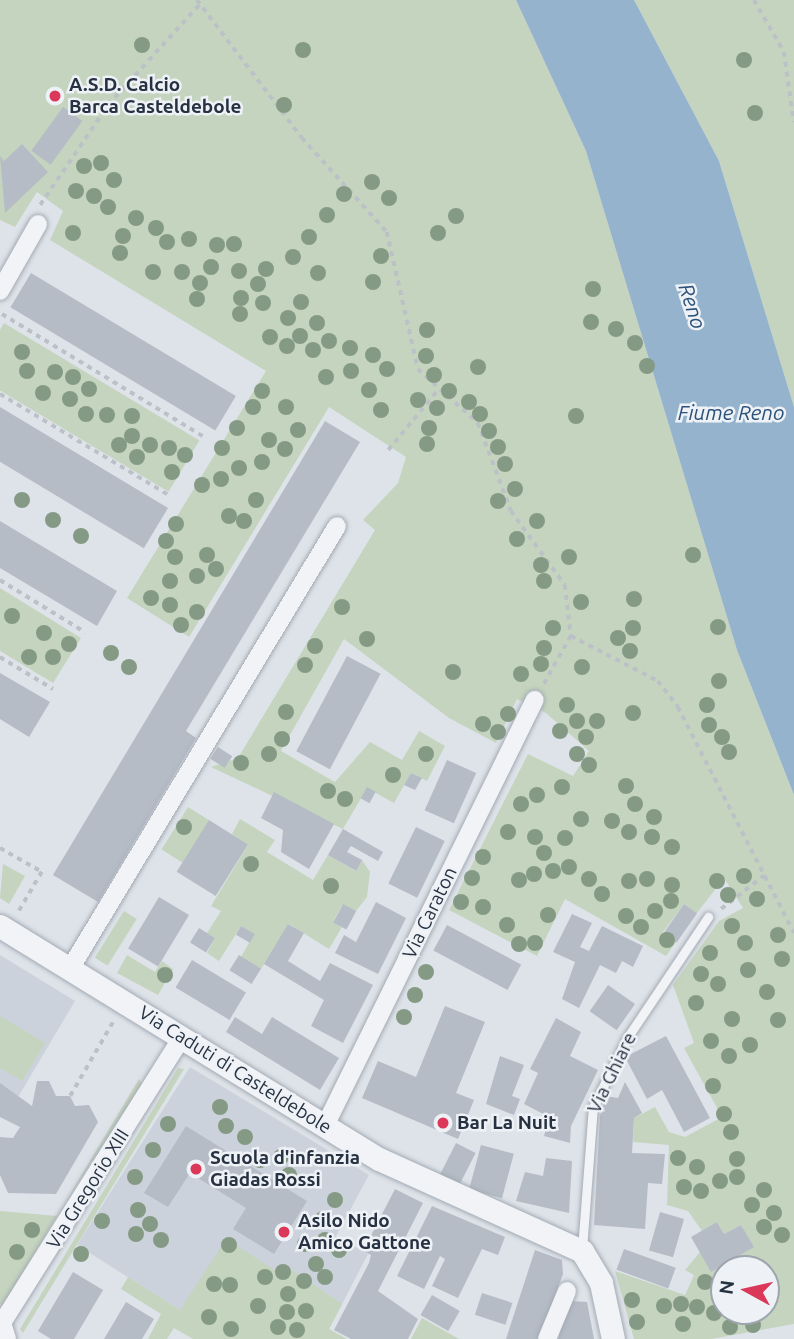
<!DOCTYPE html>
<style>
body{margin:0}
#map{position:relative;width:794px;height:1339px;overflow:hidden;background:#dee3e9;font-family:Ubuntu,sans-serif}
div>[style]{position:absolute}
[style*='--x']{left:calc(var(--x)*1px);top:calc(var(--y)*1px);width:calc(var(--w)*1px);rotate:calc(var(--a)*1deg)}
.built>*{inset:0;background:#ccd2db}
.green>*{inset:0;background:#c5d4be;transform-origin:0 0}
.water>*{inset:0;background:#95b3cd}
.building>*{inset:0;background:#b5bcc6;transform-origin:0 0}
.path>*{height:3.5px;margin-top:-1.75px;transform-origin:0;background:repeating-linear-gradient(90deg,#bcc1c8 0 5px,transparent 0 10px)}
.roads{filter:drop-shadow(0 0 2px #a3aab3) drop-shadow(0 0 2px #a3aab3)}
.service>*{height:9px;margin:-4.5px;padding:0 4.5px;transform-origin:4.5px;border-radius:4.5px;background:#f1f3f7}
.minor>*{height:18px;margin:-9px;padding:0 9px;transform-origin:9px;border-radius:9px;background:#f1f3f7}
.tertiary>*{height:23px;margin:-11.5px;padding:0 11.5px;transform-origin:11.5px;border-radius:11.5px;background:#f1f3f7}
.trees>*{width:16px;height:16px;margin:-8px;border-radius:50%;background:#859a84}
.dots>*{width:19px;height:19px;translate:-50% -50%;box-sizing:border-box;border:4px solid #eef2f6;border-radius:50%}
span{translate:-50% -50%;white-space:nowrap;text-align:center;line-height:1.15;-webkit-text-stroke:5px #eef2f6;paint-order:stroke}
.poi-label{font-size:19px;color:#263141;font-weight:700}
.left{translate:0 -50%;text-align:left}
.street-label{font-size:19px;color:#263141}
.water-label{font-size:21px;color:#2c5279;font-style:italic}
.north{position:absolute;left:710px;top:1255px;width:70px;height:70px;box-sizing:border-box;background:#eef2f6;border:2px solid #9ea5ae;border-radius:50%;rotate:278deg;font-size:19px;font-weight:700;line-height:28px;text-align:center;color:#263141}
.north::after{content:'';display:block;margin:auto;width:24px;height:32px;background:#db3758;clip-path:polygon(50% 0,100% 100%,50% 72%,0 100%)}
</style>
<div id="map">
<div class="built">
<i style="clip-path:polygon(0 955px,75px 1001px,5px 1119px,0 1117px)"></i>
<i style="clip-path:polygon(190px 1067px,369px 1175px,336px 1236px,368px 1254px,324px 1339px,180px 1310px,77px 1245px)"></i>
</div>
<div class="green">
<i style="clip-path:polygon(evenodd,0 0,516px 0,586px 151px,737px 650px,794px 795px,794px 1324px,711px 1339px,634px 1339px,615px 1271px,685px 1295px,694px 1275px,685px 1270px,700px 1252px,753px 1247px,741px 1225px,724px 1234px,717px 1222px,702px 1231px,688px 1211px,667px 1205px,669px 1145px,633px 1142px,634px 1118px,655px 1107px,669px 1132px,685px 1137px,722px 1117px,684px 1048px,694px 1043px,673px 985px,719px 921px,743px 908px,724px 878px,697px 913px,684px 904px,663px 932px,676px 942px,666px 956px,565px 899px,537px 956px,449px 910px,528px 754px,573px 776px,589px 751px,546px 713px,517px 699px,496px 743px,449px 718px,344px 639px,281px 751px,335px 782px,370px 742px,402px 760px,419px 731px,445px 746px,427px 781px,411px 773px,394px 803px,367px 788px,343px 829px,211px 767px,238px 758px,375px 530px,363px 520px,398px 483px,406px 457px,329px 407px,189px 637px,127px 598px,266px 371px,50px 240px,63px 211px,37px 192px,15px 227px,0 220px,0 0,724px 1269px,766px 1269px,766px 1311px,724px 1311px,724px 1269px)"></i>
<i style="clip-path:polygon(634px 0,794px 0,794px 407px,719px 161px)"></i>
<i style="left:4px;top:323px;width:228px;height:60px;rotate:31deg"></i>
<i style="clip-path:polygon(0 588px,81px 638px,53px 683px,0 651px)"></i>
<i style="left:188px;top:807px;width:25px;height:50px;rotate:32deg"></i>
<i style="clip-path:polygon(240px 819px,275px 840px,267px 852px,313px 880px,328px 855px,355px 871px,362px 860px,370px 872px,367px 897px,356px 911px,342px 905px,333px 922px,342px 927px,329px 949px,289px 924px,261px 969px,241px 957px,254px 934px,241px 926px,219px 961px,207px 953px,215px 938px,207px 933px,221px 911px,211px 906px,248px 845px,232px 834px)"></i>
<i style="clip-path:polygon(3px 864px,25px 876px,9px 904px,0 898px)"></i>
<i style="left:124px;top:911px;width:15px;height:55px;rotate:32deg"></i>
<i style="clip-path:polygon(127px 955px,155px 972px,162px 961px,173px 969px,158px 995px,117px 973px)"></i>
<i style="clip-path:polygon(0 1016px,45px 1043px,22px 1081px,0 1068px)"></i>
<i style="clip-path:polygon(178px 1068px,184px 1069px,23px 1333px,20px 1329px)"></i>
<i style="clip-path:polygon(139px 1079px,142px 1084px,66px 1201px)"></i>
<i style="clip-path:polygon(0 1211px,57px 1216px,3px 1306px,0 1304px)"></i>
<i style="clip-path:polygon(226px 1239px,278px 1272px,294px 1271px,342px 1304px,329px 1329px,347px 1339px,193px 1339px,174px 1328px,167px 1339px,148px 1339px,161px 1314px,121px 1289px,128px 1277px,180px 1310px)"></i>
<i style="clip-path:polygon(422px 1318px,459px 1339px,411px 1339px)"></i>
</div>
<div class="water">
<i style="clip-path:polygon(516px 0,634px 0,719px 161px,794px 407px,794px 795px,737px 650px,586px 151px)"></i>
</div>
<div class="building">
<i style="left:63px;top:107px;width:24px;height:54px;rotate:36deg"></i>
<i style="clip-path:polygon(22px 144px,48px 172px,5px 213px,0 156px,4px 161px)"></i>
<i style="left:31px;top:273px;width:239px;height:40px;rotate:31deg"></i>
<i style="left:0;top:407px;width:196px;height:47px;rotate:31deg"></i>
<i style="clip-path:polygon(325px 421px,360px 442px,186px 731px,196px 738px,98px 902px,53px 875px)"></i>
<i style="clip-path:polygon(0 521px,117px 591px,97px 626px,0 568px)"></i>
<i style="left:347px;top:656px;width:38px;height:108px;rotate:28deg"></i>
<i style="clip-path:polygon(0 673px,50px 702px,29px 737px,0 719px)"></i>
<i style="left:218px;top:747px;width:17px;height:14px;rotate:33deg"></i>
<i style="left:447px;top:760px;width:32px;height:55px;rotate:24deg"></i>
<i style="clip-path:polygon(411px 773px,422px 778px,415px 790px,404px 785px)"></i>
<i style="left:367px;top:787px;width:10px;height:13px;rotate:29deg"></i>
<i style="clip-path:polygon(274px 792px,334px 824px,309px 869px,281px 852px,283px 830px,261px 818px)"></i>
<i style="left:209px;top:820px;width:46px;height:61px;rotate:32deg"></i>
<i style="left:416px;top:827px;width:32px;height:63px;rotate:26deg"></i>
<i style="clip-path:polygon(343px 829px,383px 852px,378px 861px,351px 846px,347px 852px,362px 860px,356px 871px,328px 855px)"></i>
<i style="left:159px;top:897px;width:35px;height:60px;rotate:31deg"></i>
<i style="clip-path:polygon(376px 902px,406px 918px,378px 974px,335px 953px,344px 935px,356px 942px)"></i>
<i style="left:343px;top:904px;width:15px;height:21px;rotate:28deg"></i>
<i style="left:684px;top:904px;width:16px;height:36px;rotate:35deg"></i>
<i style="clip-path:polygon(572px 914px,592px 923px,580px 947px,589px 951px,602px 926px,643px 946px,633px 967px,622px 961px,616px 973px,600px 965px,579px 1008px,562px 999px,575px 962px,553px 952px)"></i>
<i style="clip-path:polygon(288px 924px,304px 933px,288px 961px,320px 981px,330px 963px,373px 985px,343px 1043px,311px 1026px,324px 1000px,264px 964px)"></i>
<i style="left:447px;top:925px;width:84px;height:29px;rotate:28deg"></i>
<i style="left:241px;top:926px;width:16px;height:10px;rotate:30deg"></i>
<i style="left:199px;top:928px;width:19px;height:17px;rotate:32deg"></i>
<i style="left:239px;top:955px;width:26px;height:18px;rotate:32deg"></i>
<i style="left:192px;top:960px;width:63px;height:32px;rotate:31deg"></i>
<i style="left:608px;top:985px;width:33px;height:32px;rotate:35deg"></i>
<i style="clip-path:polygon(445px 1006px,485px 1022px,456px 1093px,474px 1100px,458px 1139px,362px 1098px,378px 1061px,416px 1077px)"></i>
<i style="clip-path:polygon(235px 1017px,262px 1034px,272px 1017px,339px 1058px,320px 1090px,226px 1032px)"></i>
<i style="clip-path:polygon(556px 1018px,581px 1032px,570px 1056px,598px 1070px,571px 1126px,570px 1143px,544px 1136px,549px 1117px,524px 1104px,538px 1073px,530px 1069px)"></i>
<i style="clip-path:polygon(666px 1036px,710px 1118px,684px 1132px,662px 1090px,647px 1099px,625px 1057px)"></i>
<i style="clip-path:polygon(500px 1056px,524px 1065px,512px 1096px,520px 1099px,514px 1115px,486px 1104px)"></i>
<i style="clip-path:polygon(37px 1081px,49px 1081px,56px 1096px,70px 1096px,75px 1106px,89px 1105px,98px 1122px,56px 1194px,8px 1193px,0 1175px,0 1137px,13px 1138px,20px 1127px,0 1117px,0 1083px,32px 1106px)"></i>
<i style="clip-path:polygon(625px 1082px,642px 1113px,634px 1118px,632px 1153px,665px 1154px,662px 1184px,648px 1183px,645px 1229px,594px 1225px,600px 1116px,606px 1096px,618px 1098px)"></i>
<i style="clip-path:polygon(186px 1126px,307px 1201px,274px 1254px,233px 1229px,246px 1208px,190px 1173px,168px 1207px,144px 1193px)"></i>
<i style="left:456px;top:1143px;width:22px;height:35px;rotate:27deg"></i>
<i style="left:481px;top:1145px;width:34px;height:46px;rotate:15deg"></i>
<i style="clip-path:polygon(546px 1158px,572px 1161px,569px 1213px,516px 1201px,525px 1172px,543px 1176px)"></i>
<i style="clip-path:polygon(395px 1189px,423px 1203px,378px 1291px,418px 1319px,408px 1339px,351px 1339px,334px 1330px,369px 1263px,371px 1255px,363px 1251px)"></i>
<i style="clip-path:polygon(432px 1206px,505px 1237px,498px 1255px,482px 1249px,458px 1298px,432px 1286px,445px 1259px,440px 1256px,424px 1289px,397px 1276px)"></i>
<i style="left:660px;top:1212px;width:25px;height:40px;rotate:16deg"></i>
<i style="clip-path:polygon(717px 1222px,724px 1234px,741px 1225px,754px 1247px,711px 1272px,691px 1237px)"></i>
<i style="left:624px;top:1249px;width:55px;height:22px;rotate:20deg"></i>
<i style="clip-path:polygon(535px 1250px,562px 1260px,563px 1274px,538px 1339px,506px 1339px)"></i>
<i style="clip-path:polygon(73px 1272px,103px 1290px,74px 1339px,51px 1339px,38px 1331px)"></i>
<i style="left:482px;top:1293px;width:32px;height:23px;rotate:18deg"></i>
<i style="left:432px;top:1295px;width:32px;height:23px;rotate:30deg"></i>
<i style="clip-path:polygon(570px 1301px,587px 1302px,594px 1339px,558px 1339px)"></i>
<i style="clip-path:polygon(126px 1302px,154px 1319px,142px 1339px,104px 1339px)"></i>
</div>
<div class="path">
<i style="--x:197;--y:0;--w:173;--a:52.7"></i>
<i style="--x:302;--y:138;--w:127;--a:47.9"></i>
<i style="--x:387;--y:232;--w:140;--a:77.2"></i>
<i style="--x:418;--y:369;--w:81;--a:42"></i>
<i style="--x:478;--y:423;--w:94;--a:69.4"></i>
<i style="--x:511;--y:511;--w:92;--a:53.9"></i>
<i style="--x:565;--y:585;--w:51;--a:83.3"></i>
<i style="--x:571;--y:636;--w:57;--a:119.2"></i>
<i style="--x:754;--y:0;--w:60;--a:60"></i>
<i style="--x:784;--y:52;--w:71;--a:81.9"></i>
<i style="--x:40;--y:205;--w:121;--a:-55.8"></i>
<i style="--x:108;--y:105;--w:137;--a:-47.7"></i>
<i style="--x:2;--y:314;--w:237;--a:31.3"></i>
<i style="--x:0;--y:394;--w:195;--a:30.9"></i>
<i style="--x:388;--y:450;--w:77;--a:-50.3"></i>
<i style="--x:0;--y:580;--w:100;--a:31.5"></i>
<i style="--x:571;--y:636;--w:98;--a:27.3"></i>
<i style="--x:658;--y:681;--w:33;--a:52"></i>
<i style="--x:678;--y:707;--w:254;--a:62.8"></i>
<i style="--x:0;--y:657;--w:62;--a:31.1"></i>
<i style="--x:0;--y:848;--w:48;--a:29.7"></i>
<i style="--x:42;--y:872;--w:48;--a:120.3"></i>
<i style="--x:721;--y:909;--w:57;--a:-37.9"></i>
<i style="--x:70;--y:1096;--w:88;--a:-59.9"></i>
</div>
<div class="roads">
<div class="service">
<i style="--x:582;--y:1249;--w:142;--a:-85.6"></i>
<i style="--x:593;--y:1107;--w:77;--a:-63.8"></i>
<i style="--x:627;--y:1038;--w:146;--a:-56.2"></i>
</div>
<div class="minor">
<i style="--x:0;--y:291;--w:77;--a:-60.4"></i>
<i style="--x:70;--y:969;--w:517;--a:-58.92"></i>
<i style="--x:325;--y:1126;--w:475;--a:-63.8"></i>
<i style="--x:7;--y:1339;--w:17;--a:-107"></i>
<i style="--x:2;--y:1323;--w:338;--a:-57.8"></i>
<i style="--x:547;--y:1339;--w:52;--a:-67.4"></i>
</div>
<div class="tertiary">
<i style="--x:0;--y:926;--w:445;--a:31.6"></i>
<i style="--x:379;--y:1159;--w:223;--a:24.4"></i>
<i style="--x:582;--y:1251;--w:37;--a:59"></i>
<i style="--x:601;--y:1283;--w:57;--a:77.9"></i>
</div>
</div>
<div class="trees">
<i style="left:142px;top:45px"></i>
<i style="left:303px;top:50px"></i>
<i style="left:744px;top:60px"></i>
<i style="left:284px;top:105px"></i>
<i style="left:755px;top:113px"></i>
<i style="left:101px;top:163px"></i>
<i style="left:84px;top:166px"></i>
<i style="left:114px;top:180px"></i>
<i style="left:372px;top:182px"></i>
<i style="left:76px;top:191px"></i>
<i style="left:344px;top:194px"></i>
<i style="left:94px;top:196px"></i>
<i style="left:389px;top:198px"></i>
<i style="left:108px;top:207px"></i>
<i style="left:327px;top:215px"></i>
<i style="left:456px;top:216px"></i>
<i style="left:136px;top:218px"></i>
<i style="left:156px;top:228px"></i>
<i style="left:73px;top:233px"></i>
<i style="left:438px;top:233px"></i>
<i style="left:123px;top:236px"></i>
<i style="left:309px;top:237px"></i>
<i style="left:189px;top:239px"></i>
<i style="left:167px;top:242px"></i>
<i style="left:234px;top:244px"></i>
<i style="left:217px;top:245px"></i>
<i style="left:120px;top:253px"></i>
<i style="left:381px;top:256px"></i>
<i style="left:293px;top:257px"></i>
<i style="left:211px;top:267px"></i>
<i style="left:266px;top:269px"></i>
<i style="left:239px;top:271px"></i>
<i style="left:153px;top:272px"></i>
<i style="left:182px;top:272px"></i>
<i style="left:318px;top:273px"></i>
<i style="left:373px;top:282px"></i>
<i style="left:200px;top:283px"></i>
<i style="left:258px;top:284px"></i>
<i style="left:593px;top:289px"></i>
<i style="left:241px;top:298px"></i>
<i style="left:197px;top:299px"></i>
<i style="left:301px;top:302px"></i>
<i style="left:263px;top:303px"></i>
<i style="left:240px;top:314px"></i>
<i style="left:288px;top:318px"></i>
<i style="left:591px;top:322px"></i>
<i style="left:317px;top:323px"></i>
<i style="left:616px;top:329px"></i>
<i style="left:427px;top:330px"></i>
<i style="left:300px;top:336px"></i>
<i style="left:270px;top:337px"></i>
<i style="left:329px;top:341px"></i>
<i style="left:635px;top:343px"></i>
<i style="left:287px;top:346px"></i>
<i style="left:350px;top:348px"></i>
<i style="left:313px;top:350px"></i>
<i style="left:22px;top:352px"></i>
<i style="left:373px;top:355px"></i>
<i style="left:426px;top:356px"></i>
<i style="left:647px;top:366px"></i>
<i style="left:478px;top:367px"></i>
<i style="left:387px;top:369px"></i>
<i style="left:27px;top:371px"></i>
<i style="left:351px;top:371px"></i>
<i style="left:55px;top:372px"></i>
<i style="left:434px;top:375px"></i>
<i style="left:73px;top:377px"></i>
<i style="left:326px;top:377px"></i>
<i style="left:89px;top:389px"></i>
<i style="left:369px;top:390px"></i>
<i style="left:262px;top:391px"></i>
<i style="left:449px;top:391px"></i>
<i style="left:43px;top:393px"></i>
<i style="left:70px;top:399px"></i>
<i style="left:418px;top:400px"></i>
<i style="left:469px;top:402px"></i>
<i style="left:253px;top:407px"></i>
<i style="left:286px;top:407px"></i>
<i style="left:437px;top:408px"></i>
<i style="left:381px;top:410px"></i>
<i style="left:86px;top:414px"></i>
<i style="left:480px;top:414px"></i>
<i style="left:107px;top:415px"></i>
<i style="left:132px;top:416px"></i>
<i style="left:576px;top:416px"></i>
<i style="left:237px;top:428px"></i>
<i style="left:429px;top:428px"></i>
<i style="left:298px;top:430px"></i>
<i style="left:489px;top:431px"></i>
<i style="left:132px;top:436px"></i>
<i style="left:269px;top:440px"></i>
<i style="left:427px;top:444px"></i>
<i style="left:119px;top:445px"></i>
<i style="left:150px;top:445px"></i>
<i style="left:498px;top:447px"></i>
<i style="left:169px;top:448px"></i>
<i style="left:222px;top:448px"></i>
<i style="left:285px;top:449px"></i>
<i style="left:185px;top:455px"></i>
<i style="left:137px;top:457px"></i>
<i style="left:262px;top:462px"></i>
<i style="left:505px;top:464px"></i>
<i style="left:239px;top:468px"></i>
<i style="left:172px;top:472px"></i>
<i style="left:221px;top:479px"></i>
<i style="left:202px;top:485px"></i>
<i style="left:515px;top:489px"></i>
<i style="left:22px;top:500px"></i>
<i style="left:256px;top:500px"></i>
<i style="left:498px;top:501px"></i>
<i style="left:229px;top:516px"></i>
<i style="left:53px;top:520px"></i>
<i style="left:244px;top:521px"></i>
<i style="left:537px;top:521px"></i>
<i style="left:176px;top:524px"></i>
<i style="left:81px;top:536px"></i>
<i style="left:517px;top:539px"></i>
<i style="left:166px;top:541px"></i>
<i style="left:207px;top:555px"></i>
<i style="left:693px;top:555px"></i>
<i style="left:175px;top:557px"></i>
<i style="left:569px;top:557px"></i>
<i style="left:541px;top:565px"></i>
<i style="left:216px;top:569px"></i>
<i style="left:197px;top:576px"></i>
<i style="left:170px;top:581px"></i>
<i style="left:544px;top:581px"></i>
<i style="left:151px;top:598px"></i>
<i style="left:634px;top:599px"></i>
<i style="left:581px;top:602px"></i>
<i style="left:170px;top:605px"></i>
<i style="left:342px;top:607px"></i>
<i style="left:197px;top:612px"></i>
<i style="left:12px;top:616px"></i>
<i style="left:181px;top:625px"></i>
<i style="left:718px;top:627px"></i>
<i style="left:553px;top:628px"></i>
<i style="left:633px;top:628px"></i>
<i style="left:44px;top:633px"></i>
<i style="left:618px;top:638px"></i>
<i style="left:367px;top:639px"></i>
<i style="left:69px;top:644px"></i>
<i style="left:315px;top:646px"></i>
<i style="left:544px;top:648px"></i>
<i style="left:630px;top:651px"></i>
<i style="left:111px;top:653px"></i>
<i style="left:29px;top:657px"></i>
<i style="left:53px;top:657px"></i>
<i style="left:541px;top:664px"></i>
<i style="left:305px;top:665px"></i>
<i style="left:129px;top:667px"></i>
<i style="left:582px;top:667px"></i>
<i style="left:453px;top:672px"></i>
<i style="left:521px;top:674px"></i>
<i style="left:719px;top:681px"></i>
<i style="left:567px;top:705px"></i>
<i style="left:707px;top:705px"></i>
<i style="left:286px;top:712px"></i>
<i style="left:633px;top:713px"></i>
<i style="left:508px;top:714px"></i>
<i style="left:577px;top:721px"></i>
<i style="left:597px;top:721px"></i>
<i style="left:483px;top:724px"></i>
<i style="left:709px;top:725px"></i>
<i style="left:560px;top:731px"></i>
<i style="left:498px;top:732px"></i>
<i style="left:586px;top:737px"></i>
<i style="left:722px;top:737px"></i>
<i style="left:282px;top:739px"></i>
<i style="left:729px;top:752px"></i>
<i style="left:269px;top:754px"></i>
<i style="left:426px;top:754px"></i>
<i style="left:577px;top:754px"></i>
<i style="left:241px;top:763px"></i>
<i style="left:589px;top:765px"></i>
<i style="left:393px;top:775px"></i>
<i style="left:626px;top:786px"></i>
<i style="left:562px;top:787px"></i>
<i style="left:328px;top:791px"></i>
<i style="left:537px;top:795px"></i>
<i style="left:345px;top:799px"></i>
<i style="left:521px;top:804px"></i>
<i style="left:635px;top:804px"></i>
<i style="left:654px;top:817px"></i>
<i style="left:581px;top:819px"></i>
<i style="left:612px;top:821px"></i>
<i style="left:184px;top:827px"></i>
<i style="left:508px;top:832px"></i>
<i style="left:629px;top:832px"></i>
<i style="left:535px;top:837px"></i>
<i style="left:652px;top:837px"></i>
<i style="left:565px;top:838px"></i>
<i style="left:672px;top:847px"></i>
<i style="left:544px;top:853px"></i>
<i style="left:483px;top:857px"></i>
<i style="left:251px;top:864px"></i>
<i style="left:569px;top:867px"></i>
<i style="left:553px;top:871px"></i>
<i style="left:534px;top:874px"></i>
<i style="left:744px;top:876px"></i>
<i style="left:472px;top:878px"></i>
<i style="left:589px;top:879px"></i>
<i style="left:647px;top:879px"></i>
<i style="left:519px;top:880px"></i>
<i style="left:629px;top:881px"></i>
<i style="left:717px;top:881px"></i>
<i style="left:672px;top:885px"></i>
<i style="left:331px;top:886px"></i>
<i style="left:602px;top:894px"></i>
<i style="left:728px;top:895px"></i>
<i style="left:757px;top:899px"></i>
<i style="left:671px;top:901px"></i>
<i style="left:461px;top:902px"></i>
<i style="left:483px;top:907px"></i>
<i style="left:655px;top:911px"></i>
<i style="left:548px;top:915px"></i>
<i style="left:626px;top:916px"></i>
<i style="left:507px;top:925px"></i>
<i style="left:732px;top:926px"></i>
<i style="left:641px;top:927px"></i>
<i style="left:778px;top:935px"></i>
<i style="left:667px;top:940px"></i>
<i style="left:535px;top:943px"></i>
<i style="left:745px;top:943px"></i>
<i style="left:519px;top:944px"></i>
<i style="left:710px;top:953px"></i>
<i style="left:782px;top:959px"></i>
<i style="left:748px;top:970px"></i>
<i style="left:426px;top:972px"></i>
<i style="left:701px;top:974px"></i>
<i style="left:165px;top:975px"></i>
<i style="left:718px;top:984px"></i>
<i style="left:767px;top:992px"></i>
<i style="left:415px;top:995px"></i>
<i style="left:696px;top:1003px"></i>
<i style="left:404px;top:1017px"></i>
<i style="left:732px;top:1019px"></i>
<i style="left:778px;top:1020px"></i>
<i style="left:711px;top:1041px"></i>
<i style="left:750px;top:1045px"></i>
<i style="left:729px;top:1056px"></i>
<i style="left:713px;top:1086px"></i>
<i style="left:220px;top:1107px"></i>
<i style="left:724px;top:1114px"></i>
<i style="left:168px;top:1124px"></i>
<i style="left:226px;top:1126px"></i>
<i style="left:731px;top:1132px"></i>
<i style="left:245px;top:1137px"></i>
<i style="left:153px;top:1150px"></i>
<i style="left:281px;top:1157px"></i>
<i style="left:678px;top:1158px"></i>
<i style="left:737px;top:1159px"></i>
<i style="left:260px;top:1160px"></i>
<i style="left:697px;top:1167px"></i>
<i style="left:289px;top:1175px"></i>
<i style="left:135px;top:1177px"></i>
<i style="left:737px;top:1177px"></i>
<i style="left:720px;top:1181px"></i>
<i style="left:684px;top:1187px"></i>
<i style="left:764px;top:1190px"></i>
<i style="left:701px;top:1191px"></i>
<i style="left:335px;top:1200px"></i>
<i style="left:752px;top:1205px"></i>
<i style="left:138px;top:1210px"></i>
<i style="left:774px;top:1213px"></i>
<i style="left:323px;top:1219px"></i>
<i style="left:102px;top:1221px"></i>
<i style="left:150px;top:1224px"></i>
<i style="left:764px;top:1227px"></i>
<i style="left:32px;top:1230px"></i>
<i style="left:136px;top:1234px"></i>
<i style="left:782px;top:1235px"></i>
<i style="left:161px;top:1240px"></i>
<i style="left:325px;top:1240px"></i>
<i style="left:305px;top:1244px"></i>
<i style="left:229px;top:1245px"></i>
<i style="left:339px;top:1250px"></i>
<i style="left:17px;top:1252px"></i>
<i style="left:81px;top:1254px"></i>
<i style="left:316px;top:1264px"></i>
<i style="left:283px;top:1272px"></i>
<i style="left:265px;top:1277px"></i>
<i style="left:325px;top:1277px"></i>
<i style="left:304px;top:1281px"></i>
<i style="left:705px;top:1282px"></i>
<i style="left:214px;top:1284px"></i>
<i style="left:230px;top:1285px"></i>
<i style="left:288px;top:1294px"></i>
<i style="left:632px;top:1300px"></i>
<i style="left:681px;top:1304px"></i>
<i style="left:258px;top:1306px"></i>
<i style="left:664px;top:1306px"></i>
<i style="left:697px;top:1307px"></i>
<i style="left:306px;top:1311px"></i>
<i style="left:287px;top:1312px"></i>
<i style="left:714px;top:1313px"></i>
<i style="left:209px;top:1317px"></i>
<i style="left:637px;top:1322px"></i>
<i style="left:683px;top:1324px"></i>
<i style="left:753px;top:1325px"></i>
<i style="left:278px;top:1327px"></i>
<i style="left:730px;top:1327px"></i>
<i style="left:231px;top:1329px"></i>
<i style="left:297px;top:1330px"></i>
</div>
<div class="dots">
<i style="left:55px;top:96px;background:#db3758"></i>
<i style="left:443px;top:1123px;background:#db3758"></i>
<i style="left:196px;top:1169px;background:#db3758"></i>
<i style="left:284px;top:1232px;background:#db3758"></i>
</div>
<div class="poi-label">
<span class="left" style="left:69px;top:96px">A.S.D. Calcio<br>Barca Casteldebole</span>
<span class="left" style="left:457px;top:1123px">Bar La Nuit</span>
<span class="left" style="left:210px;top:1169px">Scuola d'infanzia<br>Giadas Rossi</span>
<span class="left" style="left:298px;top:1232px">Asilo Nido<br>Amico Gattone</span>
</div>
<div class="street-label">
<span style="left:430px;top:913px;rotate:-64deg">Via Caraton</span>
<span style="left:235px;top:1070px;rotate:32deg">Via Caduti di Casteldebole</span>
<span style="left:612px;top:1073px;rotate:-64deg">Via Ghiare</span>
<span style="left:88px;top:1189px;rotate:-58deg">Via Gregorio XIII</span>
</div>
<div class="water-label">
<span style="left:693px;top:306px;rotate:72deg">Reno</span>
<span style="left:731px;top:412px">Fiume Reno</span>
</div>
<div class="north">N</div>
</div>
